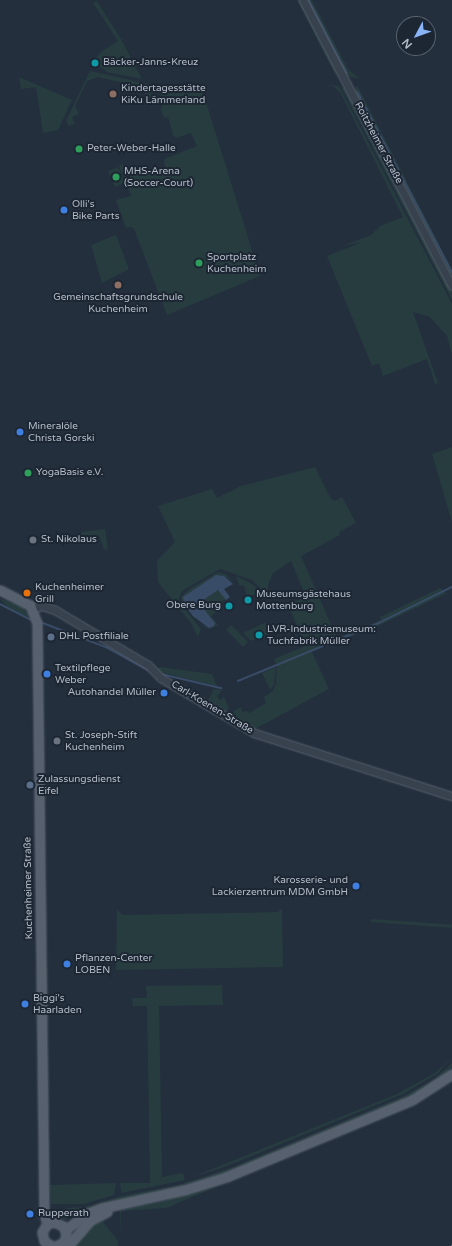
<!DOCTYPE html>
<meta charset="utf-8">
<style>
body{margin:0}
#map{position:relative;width:452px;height:1246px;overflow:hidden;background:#242f3e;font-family:"Varela Round",sans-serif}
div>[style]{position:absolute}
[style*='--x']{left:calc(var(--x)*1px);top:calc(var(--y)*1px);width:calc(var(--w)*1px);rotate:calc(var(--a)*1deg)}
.green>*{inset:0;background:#263c3f;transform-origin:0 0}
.water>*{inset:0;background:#394c67}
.stream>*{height:1.5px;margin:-0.75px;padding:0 0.75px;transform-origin:0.75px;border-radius:0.75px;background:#394c67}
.roads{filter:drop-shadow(0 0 1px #565f6c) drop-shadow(0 0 1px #565f6c)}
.minor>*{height:7px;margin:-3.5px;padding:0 3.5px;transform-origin:3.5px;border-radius:3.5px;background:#38414e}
.major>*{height:9px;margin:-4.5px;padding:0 4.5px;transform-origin:4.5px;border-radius:4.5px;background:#56606e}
.rail>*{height:1.5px;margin-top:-0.75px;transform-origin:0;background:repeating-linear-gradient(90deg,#5a6575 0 4px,transparent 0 8px)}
.dots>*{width:11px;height:11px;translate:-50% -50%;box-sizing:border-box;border:2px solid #1d2633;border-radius:50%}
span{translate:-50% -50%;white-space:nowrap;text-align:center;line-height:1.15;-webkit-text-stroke:4px #1d2633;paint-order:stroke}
.poi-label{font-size:10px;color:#b4bcc9}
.left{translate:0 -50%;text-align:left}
.right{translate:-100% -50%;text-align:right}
.street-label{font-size:10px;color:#b4bcc9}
.north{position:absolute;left:396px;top:16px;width:40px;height:40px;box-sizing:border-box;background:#1d2633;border:1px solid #59626f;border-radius:50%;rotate:229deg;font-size:11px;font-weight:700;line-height:16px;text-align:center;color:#b4bcc9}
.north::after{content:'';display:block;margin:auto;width:14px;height:18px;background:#8ab4f8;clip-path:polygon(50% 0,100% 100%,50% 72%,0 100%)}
</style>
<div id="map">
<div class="green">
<i style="clip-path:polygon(96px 0,121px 39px,142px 79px,107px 72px,96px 64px,96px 58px,102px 51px,118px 41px,93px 3px,96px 2px)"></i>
<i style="clip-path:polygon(297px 0,300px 0,337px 73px,336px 76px)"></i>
<i style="clip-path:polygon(306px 0,312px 0,348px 69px,360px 79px,346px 76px)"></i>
<i style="clip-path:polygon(90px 71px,153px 85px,150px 101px,140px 87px,98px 77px,87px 81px,75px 106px,79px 114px,72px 117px,75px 124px,69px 126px,66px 121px)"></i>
<i style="clip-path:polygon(19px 77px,72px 100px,58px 130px,43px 133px,36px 87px,21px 89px)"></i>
<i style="clip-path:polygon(323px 84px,339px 86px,452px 304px,452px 355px,447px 336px,430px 317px,413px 312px,438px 383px,435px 384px,427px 359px,383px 376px,379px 363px,372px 366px,327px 256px,362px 242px,342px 246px,371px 235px,380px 226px,403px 217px,340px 92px,333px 86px)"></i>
<i style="clip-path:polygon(357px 85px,452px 269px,452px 280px,354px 92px)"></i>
<i style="clip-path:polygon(163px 86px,201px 86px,260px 276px,167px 315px,134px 229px,131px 227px,126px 228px,116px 200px,131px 196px,119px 166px,123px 164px,128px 174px,142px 167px,145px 175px,165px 168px,164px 159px,197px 146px,191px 133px,176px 138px,173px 135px,168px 117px,164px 118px,161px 110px,163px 102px,160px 93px,157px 92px)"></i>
<i style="clip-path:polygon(341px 87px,345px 88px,433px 256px,452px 292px,452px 300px)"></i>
<i style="left:118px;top:167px;width:17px;height:11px;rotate:66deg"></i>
<i style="clip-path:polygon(116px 235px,129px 269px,102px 283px,91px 245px)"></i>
<i style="clip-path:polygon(452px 447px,452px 522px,432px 454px)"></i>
<i style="clip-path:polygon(315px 467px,331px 499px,335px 501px,342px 497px,356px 523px,339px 532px,340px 535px,301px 556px,337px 638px,381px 620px,380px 617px,440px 588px,447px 593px,378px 626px,312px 652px,329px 689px,255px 729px,229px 714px,241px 707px,243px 712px,247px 711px,249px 713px,266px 703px,264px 697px,273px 691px,276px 683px,277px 667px,274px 659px,305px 646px,288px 604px,306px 597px,291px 561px,273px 573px,268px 585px,268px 596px,252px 580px,220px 569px,182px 591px,178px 601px,201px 629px,198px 637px,191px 623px,158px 582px,157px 561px,175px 542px,158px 506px,212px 489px,217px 498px,241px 486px)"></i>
<i style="clip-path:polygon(105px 529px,108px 550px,104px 549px,99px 536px,81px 535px,81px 532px)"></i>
<i style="clip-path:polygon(218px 572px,225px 574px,234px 582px,224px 576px,186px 607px,200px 624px,211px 628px,213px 621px,199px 603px,217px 590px,220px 591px,226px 600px,223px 600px,221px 608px,211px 616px,218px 625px,210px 629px,203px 626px,195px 619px,182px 603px,181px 597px,188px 590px)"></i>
<i style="clip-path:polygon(236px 576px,252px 584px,262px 592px,247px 597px,244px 586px,239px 585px)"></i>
<i style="clip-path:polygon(0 599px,23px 606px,30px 618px,9px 609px)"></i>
<i style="clip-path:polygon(264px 623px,274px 625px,278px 630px,251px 641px,243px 633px)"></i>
<i style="left:231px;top:625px;width:24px;height:7px;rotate:45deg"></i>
<i style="clip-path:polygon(160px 667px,212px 674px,217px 686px,221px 687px,160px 672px,158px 669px)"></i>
<i style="clip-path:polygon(276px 667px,274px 685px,270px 690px,262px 673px)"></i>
<i style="clip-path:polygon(214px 689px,222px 690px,217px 697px,220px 700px,224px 697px,229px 708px,226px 711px,208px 700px)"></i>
<i style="clip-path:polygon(282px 908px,283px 967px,116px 970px,117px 910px,123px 915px,278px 912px)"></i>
<i style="left:371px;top:919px;width:81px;height:3px;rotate:4deg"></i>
<i style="clip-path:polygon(222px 985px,223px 1005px,159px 1006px,162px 1177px,183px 1173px,185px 1180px,121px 1193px,120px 1183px,150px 1183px,147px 1006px,133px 1006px,132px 998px,147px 998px,146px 986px)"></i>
<i style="clip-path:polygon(452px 1057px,437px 1074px,403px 1094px,227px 1166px,190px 1178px,397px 1094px,435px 1073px)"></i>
<i style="clip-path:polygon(452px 1063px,452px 1067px,441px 1078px,409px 1097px,232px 1171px,205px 1180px,82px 1212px,64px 1220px,52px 1215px,67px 1208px,85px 1207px,122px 1196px,179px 1185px,231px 1168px,404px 1096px,434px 1079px)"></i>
<i style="clip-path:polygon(452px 1078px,434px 1093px,403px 1109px,166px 1208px,121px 1211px,121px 1237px,120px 1210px,167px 1200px)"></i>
<i style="clip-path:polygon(116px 1183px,114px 1195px,84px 1204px,51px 1204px,50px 1185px)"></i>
<i style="clip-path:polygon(111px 1213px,103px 1222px,118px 1241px,118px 1246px,72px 1246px,94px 1221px)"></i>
</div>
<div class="water">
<i style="clip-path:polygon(216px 575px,224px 576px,233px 584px,224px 589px,230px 597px,226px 600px,218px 590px,199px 603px,215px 623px,214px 626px,209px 628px,193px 616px,184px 604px,183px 597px)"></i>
</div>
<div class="stream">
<i style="--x:309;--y:0;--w:82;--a:62.5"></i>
<i style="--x:358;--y:92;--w:203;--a:62.4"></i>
<i style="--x:0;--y:604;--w:34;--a:27"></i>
<i style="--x:43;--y:623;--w:67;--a:20.9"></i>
<i style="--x:106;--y:647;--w:48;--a:28.7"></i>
<i style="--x:161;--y:674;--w:62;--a:13.1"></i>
<i style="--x:238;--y:681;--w:152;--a:-22.4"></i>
<i style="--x:379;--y:623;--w:81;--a:-26.3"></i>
</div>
<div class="roads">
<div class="minor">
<i style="--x:303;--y:0;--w:322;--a:62.5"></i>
<i style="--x:33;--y:608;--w:9;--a:-13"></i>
<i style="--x:42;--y:606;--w:14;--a:17"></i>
<i style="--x:55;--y:610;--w:108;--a:30.6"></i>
<i style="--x:148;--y:665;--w:18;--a:45"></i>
<i style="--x:161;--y:678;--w:108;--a:30.6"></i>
<i style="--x:254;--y:733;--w:208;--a:17.7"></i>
</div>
<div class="major">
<i style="--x:0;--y:590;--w:34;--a:27"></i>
<i style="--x:30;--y:605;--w:19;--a:69"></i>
<i style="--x:37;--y:623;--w:590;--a:89.32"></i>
<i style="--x:44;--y:1213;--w:11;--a:75"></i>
<i style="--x:65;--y:1230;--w:26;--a:-37"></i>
<i style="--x:86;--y:1214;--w:17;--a:-21"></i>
<i style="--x:102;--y:1208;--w:84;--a:-12.4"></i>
<i style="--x:184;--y:1190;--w:44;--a:-17.2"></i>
<i style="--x:226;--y:1177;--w:201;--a:-22.5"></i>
<i style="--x:412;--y:1100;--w:48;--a:-33"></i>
<i style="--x:52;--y:1246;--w:9;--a:-148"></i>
<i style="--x:44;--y:1241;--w:9;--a:-103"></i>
<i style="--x:42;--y:1232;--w:9;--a:-58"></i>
<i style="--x:47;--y:1224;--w:7;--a:-16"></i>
<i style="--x:54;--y:1222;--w:10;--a:24"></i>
<i style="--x:63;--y:1226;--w:9;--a:69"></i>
<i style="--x:66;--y:1234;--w:8;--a:104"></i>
<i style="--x:64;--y:1242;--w:9;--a:153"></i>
<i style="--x:68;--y:1246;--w:35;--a:-49"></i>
<i style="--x:91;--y:1220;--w:18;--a:-27"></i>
</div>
</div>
<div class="rail">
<i style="--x:451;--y:1246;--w:1;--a:-45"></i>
</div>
<div class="dots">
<i style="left:95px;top:63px;background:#0f9aa8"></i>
<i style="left:113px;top:94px;background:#8d6e63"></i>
<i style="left:79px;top:149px;background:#2e9e5b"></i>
<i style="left:116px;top:177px;background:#2e9e5b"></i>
<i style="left:64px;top:210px;background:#3f7fe0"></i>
<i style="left:199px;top:263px;background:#2e9e5b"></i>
<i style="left:118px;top:285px;background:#8d6e63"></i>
<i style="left:20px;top:432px;background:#3f7fe0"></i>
<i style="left:28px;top:473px;background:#2e9e5b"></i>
<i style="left:33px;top:540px;background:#6b7280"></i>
<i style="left:27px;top:593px;background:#e8710a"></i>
<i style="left:248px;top:600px;background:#0f9aa8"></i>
<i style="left:229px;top:606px;background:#0f9aa8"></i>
<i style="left:259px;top:635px;background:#0f9aa8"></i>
<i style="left:51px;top:637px;background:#5c6f8a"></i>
<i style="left:47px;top:674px;background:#3f7fe0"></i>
<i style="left:164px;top:693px;background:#3f7fe0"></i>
<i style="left:57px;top:741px;background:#6b7280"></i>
<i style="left:30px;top:785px;background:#5c6f8a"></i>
<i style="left:356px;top:886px;background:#3f7fe0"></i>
<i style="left:67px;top:964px;background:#3f7fe0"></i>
<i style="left:25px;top:1004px;background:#3f7fe0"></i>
<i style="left:30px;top:1214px;background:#3f7fe0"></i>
</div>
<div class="poi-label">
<span class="left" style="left:103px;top:63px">Bäcker-Janns-Kreuz</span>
<span class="left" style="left:121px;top:94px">Kindertagesstätte<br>KiKu Lämmerland</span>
<span class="left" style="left:87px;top:149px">Peter-Weber-Halle</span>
<span class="left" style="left:124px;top:177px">MHS-Arena<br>(Soccer-Court)</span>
<span class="left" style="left:72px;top:210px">Olli's<br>Bike Parts</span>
<span class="left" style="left:207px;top:263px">Sportplatz<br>Kuchenheim</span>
<span style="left:118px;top:303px">Gemeinschaftsgrundschule<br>Kuchenheim</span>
<span class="left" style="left:28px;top:432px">Mineralöle<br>Christa Gorski</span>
<span class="left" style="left:36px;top:473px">YogaBasis e.V.</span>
<span class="left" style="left:41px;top:540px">St. Nikolaus</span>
<span class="left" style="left:35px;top:593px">Kuchenheimer<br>Grill</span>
<span class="left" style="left:256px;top:600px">Museumsgästehaus<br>Mottenburg</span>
<span class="right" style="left:221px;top:606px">Obere Burg</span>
<span class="left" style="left:267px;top:635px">LVR-Industriemuseum:<br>Tuchfabrik Müller</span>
<span class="left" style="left:59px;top:637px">DHL Postfiliale</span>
<span class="left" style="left:55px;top:674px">Textilpflege<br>Weber</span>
<span class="right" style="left:156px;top:693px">Autohandel Müller</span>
<span class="left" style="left:65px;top:741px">St. Joseph-Stift<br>Kuchenheim</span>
<span class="left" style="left:38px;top:785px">Zulassungsdienst<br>Eifel</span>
<span class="right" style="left:348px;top:886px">Karosserie- und<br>Lackierzentrum MDM GmbH</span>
<span class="left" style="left:75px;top:964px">Pflanzen-Center<br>LOBEN</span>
<span class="left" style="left:33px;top:1004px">Biggi's<br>Haarladen</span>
<span class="left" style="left:38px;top:1214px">Rupperath</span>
</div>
<div class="street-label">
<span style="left:378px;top:143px;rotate:62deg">Roitzheimer Straße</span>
<span style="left:212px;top:708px;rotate:31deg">Carl-Koenen-Straße</span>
<span style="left:29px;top:888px;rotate:-91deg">Kuchenheimer Straße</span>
</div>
<div class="north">N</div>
</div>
